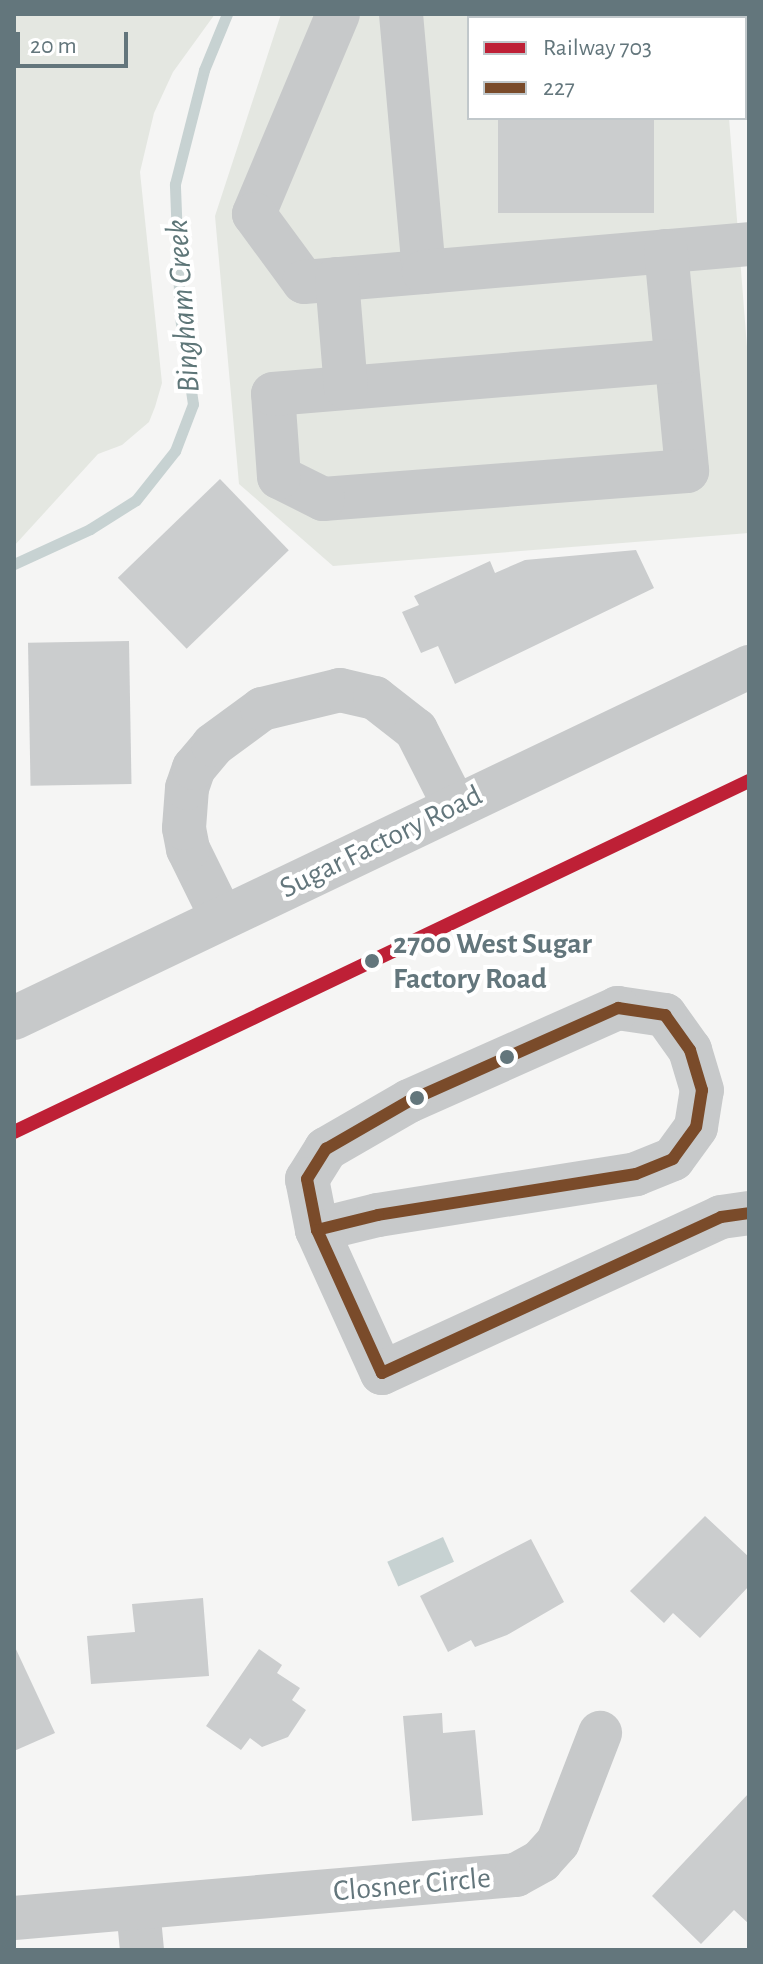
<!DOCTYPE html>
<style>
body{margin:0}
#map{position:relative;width:763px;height:1964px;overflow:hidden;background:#f5f5f4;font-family:"Alegreya Sans",sans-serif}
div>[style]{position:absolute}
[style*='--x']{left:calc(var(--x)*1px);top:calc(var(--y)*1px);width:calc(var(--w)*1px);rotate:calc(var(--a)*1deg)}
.green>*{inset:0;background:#e4e7e1}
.water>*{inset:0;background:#c7d2d2;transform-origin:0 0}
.stream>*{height:11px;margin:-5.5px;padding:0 5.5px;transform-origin:5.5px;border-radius:5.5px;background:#c7d2d2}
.building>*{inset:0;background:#cbcdce;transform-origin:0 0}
.minor>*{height:44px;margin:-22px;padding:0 22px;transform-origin:22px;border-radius:22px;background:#c7c9ca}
.bus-1>*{height:12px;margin:-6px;padding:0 6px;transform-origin:6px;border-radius:6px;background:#7a4b2a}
.rail-1>*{height:14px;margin:-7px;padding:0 7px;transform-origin:7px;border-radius:7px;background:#be2036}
.dots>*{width:22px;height:22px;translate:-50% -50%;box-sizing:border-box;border:4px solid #fff;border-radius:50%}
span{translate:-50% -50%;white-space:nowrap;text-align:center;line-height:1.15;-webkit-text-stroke:8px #fff;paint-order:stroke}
.street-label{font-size:30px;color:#63767c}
.stop-label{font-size:30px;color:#63767c;font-weight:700}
.left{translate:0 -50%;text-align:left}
.water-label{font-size:32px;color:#5e7678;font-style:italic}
.frame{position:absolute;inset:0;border:16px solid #63767c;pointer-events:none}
.legend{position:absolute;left:467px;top:16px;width:280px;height:104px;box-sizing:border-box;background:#fff;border:2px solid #c1c8cb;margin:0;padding:10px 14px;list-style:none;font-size:24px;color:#63767c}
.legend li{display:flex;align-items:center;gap:16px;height:40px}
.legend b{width:40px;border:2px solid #c1c8cb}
.scale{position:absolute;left:16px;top:32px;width:112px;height:36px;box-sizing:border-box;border:4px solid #63767c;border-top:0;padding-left:10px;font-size:24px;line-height:28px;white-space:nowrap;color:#63767c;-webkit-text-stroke:6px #fff;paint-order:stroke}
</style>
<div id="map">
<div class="green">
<i style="clip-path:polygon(14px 14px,215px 14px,173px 72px,154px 113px,140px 172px,162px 383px,155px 407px,149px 422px,122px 445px,98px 454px,14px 546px)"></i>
<i style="clip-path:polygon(281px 14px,721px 14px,722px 18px,469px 18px,469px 118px,729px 118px,749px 372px,749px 533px,333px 566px,239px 484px,215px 216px)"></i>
</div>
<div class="water">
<i style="left:443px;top:1537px;width:27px;height:61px;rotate:66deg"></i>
</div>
<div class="stream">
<i style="--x:14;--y:564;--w:84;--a:-24.7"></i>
<i style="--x:90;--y:529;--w:54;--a:-32.2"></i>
<i style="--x:136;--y:500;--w:63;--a:-51.5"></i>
<i style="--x:175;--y:451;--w:50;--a:-69"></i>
<i style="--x:193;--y:404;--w:88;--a:-98.5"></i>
<i style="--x:180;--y:317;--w:133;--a:-92.2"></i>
<i style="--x:175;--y:184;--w:118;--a:-75.7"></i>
<i style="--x:204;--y:70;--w:61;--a:-67.7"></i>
</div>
<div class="building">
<i style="left:498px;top:118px;width:156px;height:95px"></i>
<i style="left:220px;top:479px;width:99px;height:142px;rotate:46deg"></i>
<i style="clip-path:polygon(636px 550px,654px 588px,455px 684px,438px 646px,421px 653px,402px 612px,419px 605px,414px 596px,490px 561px,495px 573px,525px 560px)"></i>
<i style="left:129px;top:641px;width:143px;height:101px;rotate:89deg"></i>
<i style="clip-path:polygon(705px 1516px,749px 1557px,749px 1586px,700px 1638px,673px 1613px,664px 1623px,630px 1591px)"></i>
<i style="clip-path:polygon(531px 1539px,564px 1602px,507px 1635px,475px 1647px,471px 1640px,448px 1652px,420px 1596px)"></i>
<i style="clip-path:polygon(203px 1598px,209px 1676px,91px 1684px,87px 1636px,135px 1632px,132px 1604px)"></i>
<i style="clip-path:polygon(14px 1645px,55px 1733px,14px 1751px)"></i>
<i style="clip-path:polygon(259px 1649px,282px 1665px,277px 1673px,300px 1688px,292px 1700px,306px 1710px,288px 1737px,262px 1747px,250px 1738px,241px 1750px,206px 1726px)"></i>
<i style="clip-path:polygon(442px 1713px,443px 1733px,475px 1730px,483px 1815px,412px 1821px,403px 1716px)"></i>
<i style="clip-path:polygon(749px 1793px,749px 1924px,734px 1910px,701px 1944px,652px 1896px)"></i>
</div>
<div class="minor">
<i style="--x:338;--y:14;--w:217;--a:112.8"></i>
<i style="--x:254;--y:214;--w:84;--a:53.7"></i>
<i style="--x:304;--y:282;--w:120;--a:-4.8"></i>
<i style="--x:401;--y:14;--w:259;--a:84.9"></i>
<i style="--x:424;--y:272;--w:326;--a:-4.9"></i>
<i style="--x:666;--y:251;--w:221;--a:84.5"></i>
<i style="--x:687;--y:471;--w:365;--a:175.6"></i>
<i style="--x:323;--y:499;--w:49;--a:-153.4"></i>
<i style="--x:279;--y:477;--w:83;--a:-94.1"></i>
<i style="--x:273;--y:394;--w:404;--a:-4.7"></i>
<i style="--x:337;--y:279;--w:109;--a:85.3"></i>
<i style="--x:222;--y:918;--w:77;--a:-116.2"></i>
<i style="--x:188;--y:849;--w:21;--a:-101"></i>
<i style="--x:184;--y:828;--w:40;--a:-85.7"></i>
<i style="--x:187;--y:788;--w:21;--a:-71"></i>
<i style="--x:194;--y:768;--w:30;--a:-50"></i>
<i style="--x:213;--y:745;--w:61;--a:-36.3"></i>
<i style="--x:262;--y:709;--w:80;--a:-13.7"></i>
<i style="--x:340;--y:690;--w:36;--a:13"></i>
<i style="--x:375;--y:698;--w:52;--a:38"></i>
<i style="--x:416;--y:730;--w:86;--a:63.1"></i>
<i style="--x:14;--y:1018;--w:815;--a:-25.53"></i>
<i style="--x:317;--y:1230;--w:63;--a:-13.8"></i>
<i style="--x:378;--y:1215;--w:261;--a:-9"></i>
<i style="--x:636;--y:1174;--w:40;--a:-22"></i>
<i style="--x:673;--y:1159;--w:39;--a:-54"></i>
<i style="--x:696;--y:1127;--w:37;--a:-81"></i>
<i style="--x:702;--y:1090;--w:42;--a:-106.7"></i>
<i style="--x:690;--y:1050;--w:43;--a:-125.5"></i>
<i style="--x:665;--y:1015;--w:48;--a:-171.5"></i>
<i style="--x:618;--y:1008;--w:229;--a:156"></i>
<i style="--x:409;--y:1101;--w:96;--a:150"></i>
<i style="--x:326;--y:1149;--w:36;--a:122"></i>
<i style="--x:307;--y:1179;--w:52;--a:78.9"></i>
<i style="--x:317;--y:1230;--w:157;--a:65.6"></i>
<i style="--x:382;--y:1373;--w:373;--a:-24.7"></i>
<i style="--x:721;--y:1217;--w:28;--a:-8"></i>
<i style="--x:138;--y:1908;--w:42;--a:84.6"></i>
<i style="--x:14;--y:1918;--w:504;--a:-4.9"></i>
<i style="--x:516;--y:1875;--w:29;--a:-29"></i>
<i style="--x:541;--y:1861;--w:25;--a:-48"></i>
<i style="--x:558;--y:1842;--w:117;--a:-68.9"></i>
</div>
<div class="bus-1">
<i style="--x:618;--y:1008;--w:48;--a:8.5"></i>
<i style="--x:665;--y:1015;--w:43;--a:54.5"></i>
<i style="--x:690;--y:1050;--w:42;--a:73.3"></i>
<i style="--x:702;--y:1090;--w:37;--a:99"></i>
<i style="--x:696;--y:1127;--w:39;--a:126"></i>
<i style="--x:673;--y:1159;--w:40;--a:158"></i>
<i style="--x:636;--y:1174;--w:261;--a:171"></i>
<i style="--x:378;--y:1215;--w:63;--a:166.2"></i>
<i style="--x:317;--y:1230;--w:52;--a:-101.1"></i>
<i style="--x:307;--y:1179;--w:36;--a:-58"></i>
<i style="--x:326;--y:1149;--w:96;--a:-30"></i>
<i style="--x:409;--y:1101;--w:229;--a:-24"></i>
<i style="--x:317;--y:1230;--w:157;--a:65.6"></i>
<i style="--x:382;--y:1373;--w:373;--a:-24.7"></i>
<i style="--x:721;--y:1217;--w:28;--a:-8"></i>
</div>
<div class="rail-1">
<i style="--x:14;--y:1132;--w:815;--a:-25.53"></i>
</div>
<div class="dots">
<i style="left:372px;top:961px;background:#63767c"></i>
<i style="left:507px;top:1057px;background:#63767c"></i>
<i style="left:417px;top:1098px;background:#63767c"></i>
</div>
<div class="street-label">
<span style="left:381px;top:842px;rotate:-26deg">Sugar Factory Road</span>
<span style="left:412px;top:1885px;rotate:-5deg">Closner Circle</span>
</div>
<div class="stop-label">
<span class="left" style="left:393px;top:961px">2700 West Sugar<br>Factory Road</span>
</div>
<div class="water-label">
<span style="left:183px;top:306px;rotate:-94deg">Bingham Creek</span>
</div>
<div class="frame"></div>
<ul class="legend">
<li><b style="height:10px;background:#be2036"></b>Railway 703</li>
<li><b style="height:10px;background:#7a4b2a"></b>227</li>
</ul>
<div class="scale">20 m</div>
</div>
